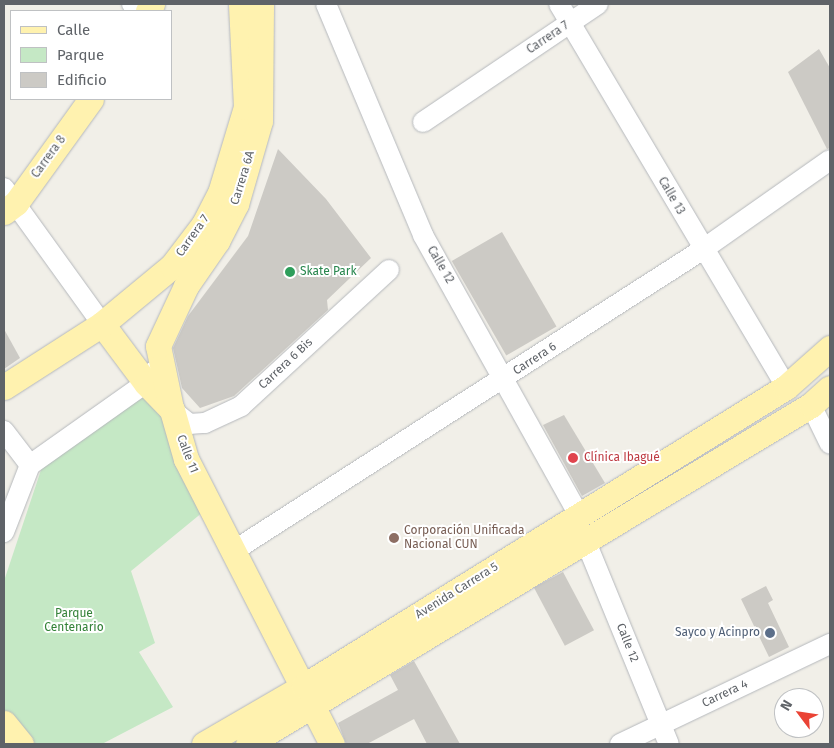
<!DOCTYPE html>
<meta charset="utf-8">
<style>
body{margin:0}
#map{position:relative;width:834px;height:748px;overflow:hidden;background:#f1efe8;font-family:"Fira Sans",sans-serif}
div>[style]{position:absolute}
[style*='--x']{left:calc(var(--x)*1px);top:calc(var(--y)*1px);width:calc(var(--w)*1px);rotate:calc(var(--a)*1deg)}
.green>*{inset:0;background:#c5e8c5}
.building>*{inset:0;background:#cccac5;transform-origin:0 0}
.roads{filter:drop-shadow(0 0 1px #b5b8bc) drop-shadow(0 0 1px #b5b8bc)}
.minor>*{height:20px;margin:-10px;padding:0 10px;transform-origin:10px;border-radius:10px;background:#fff}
.major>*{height:25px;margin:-12.5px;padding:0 12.5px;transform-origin:12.5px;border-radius:12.5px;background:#fff2af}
.dots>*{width:14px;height:14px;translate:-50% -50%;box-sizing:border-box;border:2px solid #fff;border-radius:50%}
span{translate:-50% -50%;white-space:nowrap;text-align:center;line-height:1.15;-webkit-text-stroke:4px #fff;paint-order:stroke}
.street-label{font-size:12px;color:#5f6368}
.leisure-label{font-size:12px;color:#27864d}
.left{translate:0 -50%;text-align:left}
.health-label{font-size:12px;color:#be3a42}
.education-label{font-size:12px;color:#785e54}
.park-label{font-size:12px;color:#348238}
.service-label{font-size:12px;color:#4e5e75}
.right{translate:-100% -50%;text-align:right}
.frame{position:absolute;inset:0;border:5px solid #5f6368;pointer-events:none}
.legend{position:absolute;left:10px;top:10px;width:162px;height:90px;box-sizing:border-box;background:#fff;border:1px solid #bfc1c3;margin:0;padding:6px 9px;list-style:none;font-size:15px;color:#5f6368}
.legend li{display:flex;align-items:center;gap:10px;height:25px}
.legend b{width:25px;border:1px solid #bfc1c3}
.north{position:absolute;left:774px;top:688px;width:50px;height:50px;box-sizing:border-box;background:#fff;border:1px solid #bfc1c3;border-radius:50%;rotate:301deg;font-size:14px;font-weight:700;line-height:20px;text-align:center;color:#5f6368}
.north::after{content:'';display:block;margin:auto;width:18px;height:22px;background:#ea4335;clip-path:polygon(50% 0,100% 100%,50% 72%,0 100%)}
</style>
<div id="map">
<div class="green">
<i style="clip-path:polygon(146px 383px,186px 459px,203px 512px,131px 571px,155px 643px,139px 652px,173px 707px,102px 744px,4px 744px,4px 581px,45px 458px)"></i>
</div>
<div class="building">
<i style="clip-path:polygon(819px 49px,830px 68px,830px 148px,827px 149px,788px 72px)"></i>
<i style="clip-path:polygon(278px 149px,326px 199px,371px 258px,327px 300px,328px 310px,234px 396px,200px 408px,182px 388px,173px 348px,188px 316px,248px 236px)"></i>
<i style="left:502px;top:232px;width:109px;height:58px;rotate:60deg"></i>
<i style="clip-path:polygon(4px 329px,20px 358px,4px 369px)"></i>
<i style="clip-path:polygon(564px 415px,605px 483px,582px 496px,543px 425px)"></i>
<i style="left:563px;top:572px;width:66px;height:33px;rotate:62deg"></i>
<i style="clip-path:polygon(766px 586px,773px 600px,768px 603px,789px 647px,769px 657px,741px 599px)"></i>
<i style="clip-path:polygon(414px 661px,460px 744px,427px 744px,414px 719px,367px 744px,346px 744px,338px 723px,398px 690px,390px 675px)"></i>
</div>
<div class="roads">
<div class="minor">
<i style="--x:132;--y:4;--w:9;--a:49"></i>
<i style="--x:326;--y:4;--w:251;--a:67.2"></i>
<i style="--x:423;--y:235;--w:321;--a:60.9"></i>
<i style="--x:559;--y:4;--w:445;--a:59.3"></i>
<i style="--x:423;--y:122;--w:211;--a:-34"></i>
<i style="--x:4;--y:188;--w:168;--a:54.2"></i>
<i style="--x:811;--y:405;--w:43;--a:64"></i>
<i style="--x:172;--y:410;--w:22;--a:39"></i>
<i style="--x:189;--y:424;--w:16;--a:-4"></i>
<i style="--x:205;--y:423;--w:40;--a:-25"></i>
<i style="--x:241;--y:406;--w:201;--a:-42.6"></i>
<i style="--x:4;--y:431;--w:43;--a:52.6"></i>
<i style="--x:4;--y:532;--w:72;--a:-68.8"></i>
<i style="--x:30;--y:465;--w:142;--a:-35.3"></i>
<i style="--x:146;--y:383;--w:14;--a:-56"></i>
<i style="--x:586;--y:542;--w:218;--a:67.7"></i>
<i style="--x:235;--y:550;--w:555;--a:-32.72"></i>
<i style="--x:702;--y:250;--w:156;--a:-35.1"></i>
<i style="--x:620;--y:744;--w:233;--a:-25.5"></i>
</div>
<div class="major">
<i style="--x:148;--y:11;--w:8;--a:-60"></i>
<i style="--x:4;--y:212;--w:15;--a:-37"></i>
<i style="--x:16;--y:203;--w:128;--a:-54.2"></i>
<i style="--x:102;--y:324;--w:74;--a:53.3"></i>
<i style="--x:146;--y:383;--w:37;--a:46"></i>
<i style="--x:172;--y:410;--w:51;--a:74.1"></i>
<i style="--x:186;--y:459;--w:320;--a:62.9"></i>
<i style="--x:4;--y:387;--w:117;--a:-32.7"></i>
<i style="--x:102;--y:324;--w:91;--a:-39.6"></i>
<i style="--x:172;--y:266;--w:53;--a:-52.7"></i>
<i style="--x:204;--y:224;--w:35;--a:-63"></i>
<i style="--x:220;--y:193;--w:90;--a:-73.2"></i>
<i style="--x:246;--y:107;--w:103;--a:-92.8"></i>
<i style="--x:171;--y:408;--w:63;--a:-101.8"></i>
<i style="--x:158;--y:346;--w:66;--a:-65"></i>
<i style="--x:186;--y:286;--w:55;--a:-55.4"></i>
<i style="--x:217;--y:241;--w:42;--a:-62.8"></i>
<i style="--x:236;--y:204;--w:86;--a:-73.9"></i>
<i style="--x:260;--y:121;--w:117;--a:-89.5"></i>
<i style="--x:4;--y:723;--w:27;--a:51"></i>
<i style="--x:204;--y:744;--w:116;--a:-30.1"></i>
<i style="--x:304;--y:686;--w:567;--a:-31.81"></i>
<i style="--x:786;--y:387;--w:59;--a:-41.6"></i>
<i style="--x:248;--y:744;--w:657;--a:-31.05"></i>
<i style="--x:811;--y:405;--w:25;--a:-42"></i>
</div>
</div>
<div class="dots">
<i style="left:290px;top:272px;background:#2e9e5b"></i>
<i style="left:573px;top:458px;background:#e0444e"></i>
<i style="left:394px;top:538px;background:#8d6e63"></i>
<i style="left:770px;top:633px;background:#5c6f8a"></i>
</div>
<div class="street-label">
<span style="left:548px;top:38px;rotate:-34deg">Carrera 7</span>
<span style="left:49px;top:157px;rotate:-54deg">Carrera 8</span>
<span style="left:243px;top:178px;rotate:-73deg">Carrera 6A</span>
<span style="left:671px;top:196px;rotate:60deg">Calle 13</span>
<span style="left:193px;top:236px;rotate:-55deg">Carrera 7</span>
<span style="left:440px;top:265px;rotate:60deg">Calle 12</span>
<span style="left:535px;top:359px;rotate:-33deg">Carrera 6</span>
<span style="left:286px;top:364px;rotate:-43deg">Carrera 6 Bis</span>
<span style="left:187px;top:454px;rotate:69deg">Calle 11</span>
<span style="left:457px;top:591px;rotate:-32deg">Avenida Carrera 5</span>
<span style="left:627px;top:643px;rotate:68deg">Calle 12</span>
<span style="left:725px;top:694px;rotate:-25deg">Carrera 4</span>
</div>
<div class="leisure-label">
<span class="left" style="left:300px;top:272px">Skate Park</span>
</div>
<div class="health-label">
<span class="left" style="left:584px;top:458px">Clínica Ibagué</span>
</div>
<div class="education-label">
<span class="left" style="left:404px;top:538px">Corporación Unificada<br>Nacional CUN</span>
</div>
<div class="park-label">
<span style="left:74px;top:621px">Parque<br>Centenario</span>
</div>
<div class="service-label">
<span class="right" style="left:760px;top:633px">Sayco y Acinpro</span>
</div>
<div class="frame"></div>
<ul class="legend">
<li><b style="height:6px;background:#fff2af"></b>Calle</li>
<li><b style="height:14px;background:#c5e8c5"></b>Parque</li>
<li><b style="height:14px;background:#cccac5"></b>Edificio</li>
</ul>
<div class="north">N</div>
</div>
